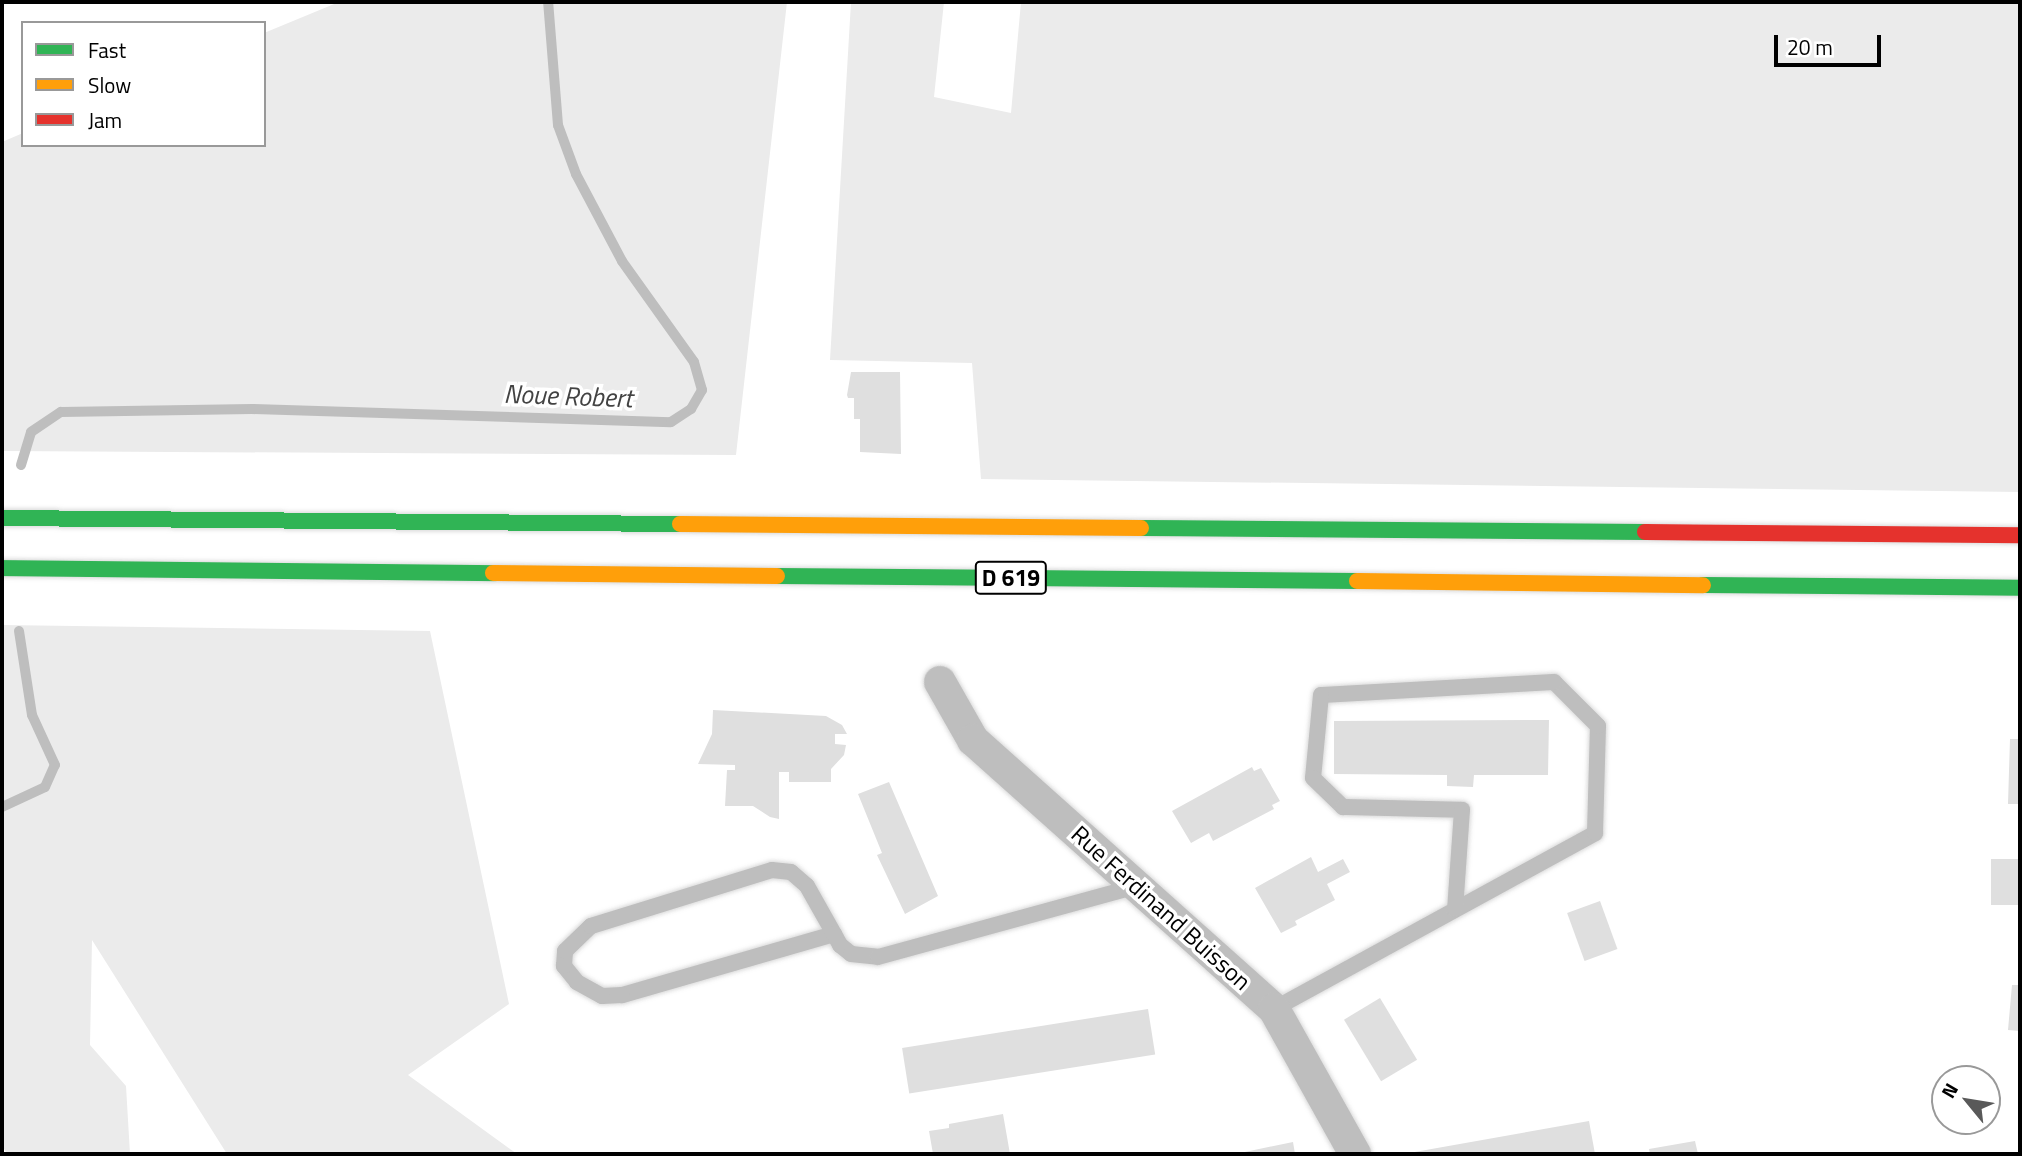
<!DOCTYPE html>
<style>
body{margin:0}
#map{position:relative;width:2022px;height:1156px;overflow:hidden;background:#fff;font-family:"Titillium Web",sans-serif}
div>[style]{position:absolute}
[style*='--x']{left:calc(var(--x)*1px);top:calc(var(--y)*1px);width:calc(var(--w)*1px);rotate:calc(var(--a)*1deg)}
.green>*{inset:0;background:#ebebeb}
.stream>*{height:10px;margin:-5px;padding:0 5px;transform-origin:5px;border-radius:5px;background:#bebebe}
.building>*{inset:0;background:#dfdfdf;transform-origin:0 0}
.roads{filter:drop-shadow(0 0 2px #dbdbdb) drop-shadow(0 0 2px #dbdbdb)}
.lane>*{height:16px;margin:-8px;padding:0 8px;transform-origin:8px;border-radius:8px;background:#bebebe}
.street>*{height:32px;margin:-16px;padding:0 16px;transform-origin:16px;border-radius:16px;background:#bebebe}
.fast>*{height:16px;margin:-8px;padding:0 8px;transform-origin:8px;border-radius:8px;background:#30b455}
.slow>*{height:16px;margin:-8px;padding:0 8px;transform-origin:8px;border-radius:8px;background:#ff9f0a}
.jam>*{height:16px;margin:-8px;padding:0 8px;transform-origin:8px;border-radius:8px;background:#e5322d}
span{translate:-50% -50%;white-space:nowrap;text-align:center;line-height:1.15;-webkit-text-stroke:7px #fff;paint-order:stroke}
.shield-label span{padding:2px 5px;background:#fff;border:2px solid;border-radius:5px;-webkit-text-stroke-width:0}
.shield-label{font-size:23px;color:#000;font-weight:700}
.street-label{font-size:24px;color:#000}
.water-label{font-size:26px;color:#434343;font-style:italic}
.frame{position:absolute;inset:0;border:4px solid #000;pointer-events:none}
.legend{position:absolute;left:21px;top:21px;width:245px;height:126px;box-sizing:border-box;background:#fff;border:2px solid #999;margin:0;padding:9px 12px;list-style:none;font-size:21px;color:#000}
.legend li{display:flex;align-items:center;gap:14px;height:35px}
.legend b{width:35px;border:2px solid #999}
.north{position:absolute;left:1931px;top:1065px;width:70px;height:70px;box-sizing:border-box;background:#fff;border:2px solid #999;border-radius:50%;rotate:300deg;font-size:19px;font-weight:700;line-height:28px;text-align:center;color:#000}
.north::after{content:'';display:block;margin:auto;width:24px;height:32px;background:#595959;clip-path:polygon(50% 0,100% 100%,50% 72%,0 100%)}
.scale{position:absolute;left:1774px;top:35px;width:107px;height:32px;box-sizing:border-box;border:4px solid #000;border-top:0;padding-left:9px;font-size:21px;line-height:24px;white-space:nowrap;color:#000;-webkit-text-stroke:5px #fff;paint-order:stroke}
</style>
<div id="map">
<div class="green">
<i style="clip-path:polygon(339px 2px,787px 2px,736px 455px,2px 451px,2px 142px,23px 133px,23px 145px,264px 145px,264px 33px)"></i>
<i style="clip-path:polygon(851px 2px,944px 2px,934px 97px,1011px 113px,1021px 2px,2020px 2px,2020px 492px,981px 479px,972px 363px,830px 360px)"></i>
<i style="clip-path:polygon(2px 625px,430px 631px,509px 1004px,408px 1075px,517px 1154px,227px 1154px,92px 940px,90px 1045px,126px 1086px,130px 1154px,7px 1154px,2px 1145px)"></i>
</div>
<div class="stream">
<i style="--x:21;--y:465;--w:34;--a:-73"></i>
<i style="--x:31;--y:432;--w:36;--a:-34"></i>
<i style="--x:61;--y:412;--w:191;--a:-0.9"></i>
<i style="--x:252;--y:409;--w:419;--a:1.8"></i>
<i style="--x:671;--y:422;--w:24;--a:-33"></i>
<i style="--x:691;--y:409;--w:22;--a:-60"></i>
<i style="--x:702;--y:390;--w:29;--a:-106"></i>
<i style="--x:694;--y:362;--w:124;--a:-125.5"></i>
<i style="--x:622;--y:261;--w:98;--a:-117.9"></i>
<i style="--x:576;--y:174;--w:52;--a:-110.2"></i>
<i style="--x:558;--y:125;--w:123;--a:-94.6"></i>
<i style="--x:2;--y:807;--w:47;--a:-24.9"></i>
<i style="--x:45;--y:787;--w:24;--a:-66"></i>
<i style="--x:55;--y:765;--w:55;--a:-114.7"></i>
<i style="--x:32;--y:715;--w:85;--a:-98.8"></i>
</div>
<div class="building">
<i style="clip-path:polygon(851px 372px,900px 372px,901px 454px,860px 452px,860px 419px,854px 419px,854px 398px,848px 398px,847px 395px)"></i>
<i style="clip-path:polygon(713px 710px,826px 716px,842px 725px,847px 734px,835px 734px,835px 744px,846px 745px,844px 755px,831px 769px,831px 782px,789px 782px,789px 772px,779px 772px,779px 819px,770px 817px,753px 806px,725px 806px,727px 770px,735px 770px,735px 765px,698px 764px,712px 734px)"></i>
<i style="clip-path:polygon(1549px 720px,1548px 775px,1474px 775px,1473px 787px,1447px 786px,1447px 775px,1334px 774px,1334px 721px)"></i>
<i style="clip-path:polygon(2010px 739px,2020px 739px,2020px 804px,2008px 804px)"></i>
<i style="clip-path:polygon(1252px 767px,1254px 771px,1261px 768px,1280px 801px,1272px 805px,1274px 809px,1213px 841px,1209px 833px,1191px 843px,1172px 811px)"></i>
<i style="clip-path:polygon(889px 782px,938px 896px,905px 914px,877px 855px,882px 853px,858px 794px)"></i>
<i style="clip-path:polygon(1311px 857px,1318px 872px,1343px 859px,1350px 872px,1327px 884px,1335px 900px,1295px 921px,1297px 925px,1281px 933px,1255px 888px)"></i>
<i style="left:1991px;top:859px;width:29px;height:46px"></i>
<i style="left:1600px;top:901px;width:51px;height:35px;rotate:70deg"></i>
<i style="clip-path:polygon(2012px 985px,2020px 985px,2020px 1031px,2008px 1030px)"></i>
<i style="left:1380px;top:998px;width:72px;height:42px;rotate:59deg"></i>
<i style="left:1148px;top:1009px;width:46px;height:249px;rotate:81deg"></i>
<i style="clip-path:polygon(1003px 1114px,1010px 1154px,933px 1154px,929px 1131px,949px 1128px,949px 1124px)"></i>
<i style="clip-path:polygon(1589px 1121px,1595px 1154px,1409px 1154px,1409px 1153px)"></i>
<i style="clip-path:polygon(1695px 1141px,1698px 1154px,1650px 1154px,1649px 1149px)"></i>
<i style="clip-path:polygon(1293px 1142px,1295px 1154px,1240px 1154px,1240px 1153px)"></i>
</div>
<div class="roads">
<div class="lane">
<i style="--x:834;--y:934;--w:221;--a:163.9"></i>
<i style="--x:622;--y:995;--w:20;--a:177"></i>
<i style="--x:602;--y:996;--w:29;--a:-151"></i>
<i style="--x:577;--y:982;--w:21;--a:-129"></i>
<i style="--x:564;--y:966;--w:15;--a:-86"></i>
<i style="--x:565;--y:951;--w:36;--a:-44"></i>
<i style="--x:591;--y:926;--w:189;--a:-17.2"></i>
<i style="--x:772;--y:870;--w:19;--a:6"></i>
<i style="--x:791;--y:872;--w:21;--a:41"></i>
<i style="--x:807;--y:886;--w:55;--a:60.6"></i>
<i style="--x:834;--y:934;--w:13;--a:61"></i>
<i style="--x:840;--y:945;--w:14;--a:39"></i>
<i style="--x:851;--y:954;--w:27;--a:6"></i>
<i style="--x:878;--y:957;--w:269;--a:-15.3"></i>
<i style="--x:1274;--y:1009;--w:366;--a:-28.7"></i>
<i style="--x:1595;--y:833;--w:107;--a:-88.4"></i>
<i style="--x:1598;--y:726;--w:62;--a:-135"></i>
<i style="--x:1554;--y:682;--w:233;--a:176.8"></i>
<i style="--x:1321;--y:695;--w:83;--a:95.5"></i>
<i style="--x:1313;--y:778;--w:42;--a:44"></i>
<i style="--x:1343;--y:807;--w:119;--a:1.4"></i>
<i style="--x:1462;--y:810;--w:99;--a:94"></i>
</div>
<div class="street">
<i style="--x:940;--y:682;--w:67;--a:60.4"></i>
<i style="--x:973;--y:740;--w:404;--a:41.8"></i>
<i style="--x:1274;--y:1009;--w:166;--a:60.8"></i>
</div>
<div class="fast">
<i style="--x:2;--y:518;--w:678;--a:0.51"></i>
<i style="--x:1141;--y:528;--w:504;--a:0.45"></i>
<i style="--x:2;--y:568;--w:491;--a:0.6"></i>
<i style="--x:777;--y:576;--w:580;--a:0.49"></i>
<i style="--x:1703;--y:585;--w:317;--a:0.5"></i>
</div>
<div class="slow">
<i style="--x:680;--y:524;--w:461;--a:0.5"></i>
<i style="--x:493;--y:573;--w:284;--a:0.6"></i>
<i style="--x:1357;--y:581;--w:346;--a:0.7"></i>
</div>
<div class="jam">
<i style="--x:1645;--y:532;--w:375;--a:0.5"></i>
</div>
</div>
<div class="shield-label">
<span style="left:1011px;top:578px">D 619</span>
</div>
<div class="street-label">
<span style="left:1161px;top:908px;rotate:42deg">Rue Ferdinand Buisson</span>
</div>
<div class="water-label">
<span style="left:568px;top:396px;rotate:2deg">Noue Robert</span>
</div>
<div class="frame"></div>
<ul class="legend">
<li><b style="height:9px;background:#30b455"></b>Fast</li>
<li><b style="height:9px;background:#ff9f0a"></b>Slow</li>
<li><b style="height:9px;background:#e5322d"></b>Jam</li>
</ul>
<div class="north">N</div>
<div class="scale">20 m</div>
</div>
